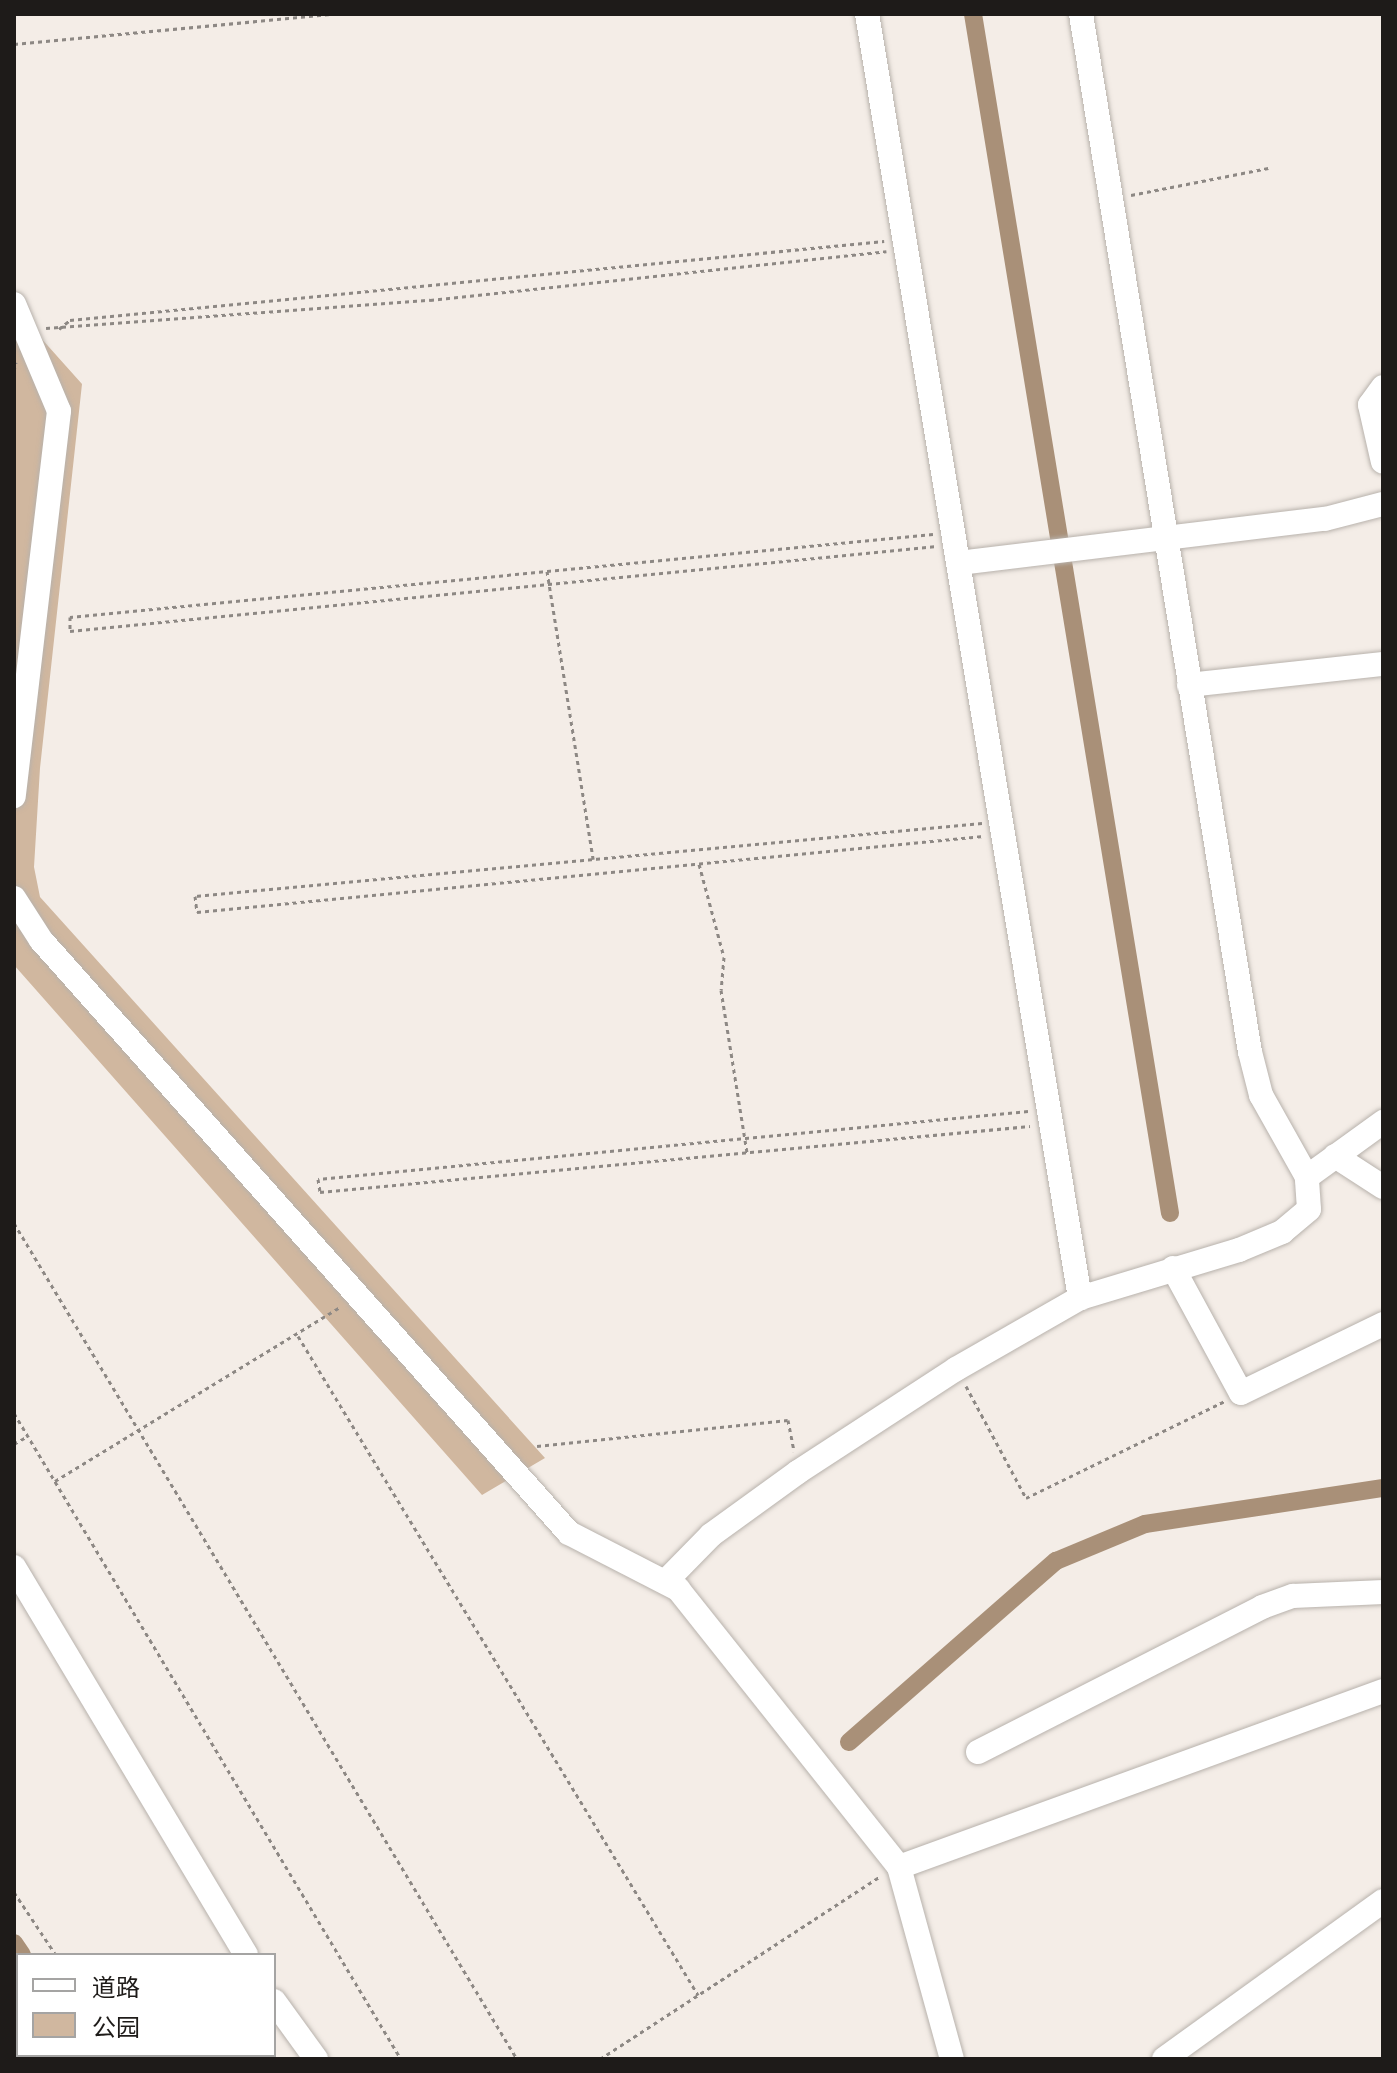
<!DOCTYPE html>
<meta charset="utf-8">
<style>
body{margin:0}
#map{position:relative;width:1397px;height:2073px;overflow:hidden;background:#f4ede7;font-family:"Varela Round","Noto Sans SC",sans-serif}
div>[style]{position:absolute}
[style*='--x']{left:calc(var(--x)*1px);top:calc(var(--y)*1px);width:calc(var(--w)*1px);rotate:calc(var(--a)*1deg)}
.green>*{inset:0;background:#d0b79f}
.canal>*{height:18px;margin:-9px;padding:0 9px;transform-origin:9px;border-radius:9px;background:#a99078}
.path>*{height:3px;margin-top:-1.5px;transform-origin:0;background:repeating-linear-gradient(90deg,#8d8884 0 4px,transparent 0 8px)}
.roads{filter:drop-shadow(0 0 2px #b8b2ac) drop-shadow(0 0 2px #b8b2ac)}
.minor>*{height:24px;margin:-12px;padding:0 12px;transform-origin:12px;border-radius:12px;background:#fff}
span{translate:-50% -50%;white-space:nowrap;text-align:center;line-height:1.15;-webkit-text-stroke:6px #fff;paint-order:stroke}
.frame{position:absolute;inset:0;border:16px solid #1e1b19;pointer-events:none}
.legend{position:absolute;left:16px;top:1953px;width:260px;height:104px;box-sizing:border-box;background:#fff;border:2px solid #a5a4a3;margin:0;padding:10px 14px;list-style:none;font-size:24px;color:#1e1b19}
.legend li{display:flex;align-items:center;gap:16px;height:40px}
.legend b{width:40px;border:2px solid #a5a4a3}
</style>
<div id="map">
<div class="green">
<i style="clip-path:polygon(14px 308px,82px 384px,40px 768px,34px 867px,40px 897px,545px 1458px,482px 1495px,14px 965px)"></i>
</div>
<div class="canal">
<i style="--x:973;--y:14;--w:1215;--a:80.67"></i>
<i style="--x:849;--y:1742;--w:275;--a:-41.2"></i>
<i style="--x:1056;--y:1561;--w:96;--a:-22.6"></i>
<i style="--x:1145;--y:1524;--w:241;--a:-8.6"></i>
<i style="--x:14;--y:1943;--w:14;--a:56"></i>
<i style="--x:93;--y:2055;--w:4;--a:63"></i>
</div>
<div class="path">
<i style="--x:14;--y:44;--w:318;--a:-5.4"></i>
<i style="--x:1131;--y:195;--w:140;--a:-11.1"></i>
<i style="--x:46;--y:328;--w:385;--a:-4.2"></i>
<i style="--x:430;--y:300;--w:459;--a:-6.1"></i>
<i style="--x:59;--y:329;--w:14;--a:-39"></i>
<i style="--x:70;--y:320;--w:818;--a:-5.54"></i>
<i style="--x:14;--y:371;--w:9;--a:-77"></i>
<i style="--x:933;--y:534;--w:867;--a:174.51"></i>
<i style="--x:70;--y:617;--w:14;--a:90"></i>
<i style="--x:70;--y:631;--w:871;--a:-5.6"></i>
<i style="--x:547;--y:571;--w:292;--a:80.9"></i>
<i style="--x:982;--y:823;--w:790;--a:174.7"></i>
<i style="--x:195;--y:896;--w:16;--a:83"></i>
<i style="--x:197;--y:912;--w:790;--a:-5.52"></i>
<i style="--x:699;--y:864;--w:96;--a:75"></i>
<i style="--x:724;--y:957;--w:33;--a:95"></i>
<i style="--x:721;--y:990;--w:165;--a:80.9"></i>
<i style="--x:1028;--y:1111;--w:713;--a:174.53"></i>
<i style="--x:318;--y:1179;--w:13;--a:81"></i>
<i style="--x:320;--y:1192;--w:713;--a:-5.31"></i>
<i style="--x:14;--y:1223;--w:976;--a:58.97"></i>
<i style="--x:298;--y:1336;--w:771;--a:58.74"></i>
<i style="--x:966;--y:1386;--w:127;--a:61.8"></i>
<i style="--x:1026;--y:1498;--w:221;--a:-26"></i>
<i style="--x:14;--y:1413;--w:753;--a:59.08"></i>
<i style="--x:14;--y:1444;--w:16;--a:-30"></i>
<i style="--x:537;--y:1446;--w:252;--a:-5.9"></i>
<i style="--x:788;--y:1420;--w:32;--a:79"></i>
<i style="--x:55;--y:1481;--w:334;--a:-31.4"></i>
<i style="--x:14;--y:1892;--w:76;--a:56.3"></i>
<i style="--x:126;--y:2055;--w:5;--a:53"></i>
<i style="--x:600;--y:2059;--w:335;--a:-33.1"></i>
</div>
<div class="roads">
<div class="minor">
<i style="--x:867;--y:14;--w:1302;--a:80.58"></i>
<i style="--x:14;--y:304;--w:116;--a:67.2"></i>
<i style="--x:59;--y:411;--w:388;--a:96.7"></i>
<i style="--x:1383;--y:387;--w:22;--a:126"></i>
<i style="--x:1370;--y:405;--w:58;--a:77.2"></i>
<i style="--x:959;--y:563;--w:369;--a:-6.9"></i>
<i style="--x:1325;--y:519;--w:60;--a:-14.5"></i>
<i style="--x:1189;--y:685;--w:195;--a:-6.2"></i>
<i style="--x:14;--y:898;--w:50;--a:57.3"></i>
<i style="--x:41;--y:940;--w:794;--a:48.32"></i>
<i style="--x:569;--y:1533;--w:123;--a:27.2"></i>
<i style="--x:678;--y:1589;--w:355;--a:51.5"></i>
<i style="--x:899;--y:1867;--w:199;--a:74.6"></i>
<i style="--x:1335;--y:1156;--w:57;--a:32.9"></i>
<i style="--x:1307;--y:1177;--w:94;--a:-35.9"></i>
<i style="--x:1173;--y:1268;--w:142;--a:61.5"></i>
<i style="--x:1241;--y:1393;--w:158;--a:-25.9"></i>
<i style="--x:14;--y:1567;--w:452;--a:59.1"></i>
<i style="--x:667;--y:1580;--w:63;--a:-45.6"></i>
<i style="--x:711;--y:1535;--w:107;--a:-35.9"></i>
<i style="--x:798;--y:1472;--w:189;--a:-33.1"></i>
<i style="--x:956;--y:1369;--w:143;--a:-29.8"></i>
<i style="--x:1080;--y:1298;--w:166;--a:-16.8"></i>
<i style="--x:1239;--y:1250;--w:47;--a:-22.7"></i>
<i style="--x:1282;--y:1232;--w:35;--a:-40"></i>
<i style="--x:1309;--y:1209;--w:32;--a:-94"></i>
<i style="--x:1307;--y:1177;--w:94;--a:-119.3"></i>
<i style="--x:1261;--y:1095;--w:44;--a:-104.3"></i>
<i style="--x:1250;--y:1052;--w:1052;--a:-99.25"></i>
<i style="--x:978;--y:1752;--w:319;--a:-27"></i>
<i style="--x:1262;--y:1607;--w:33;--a:-20"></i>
<i style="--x:1293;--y:1596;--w:90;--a:-2.5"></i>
<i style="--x:899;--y:1867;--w:515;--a:-19.98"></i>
<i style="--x:274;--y:2001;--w:72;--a:54.1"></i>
<i style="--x:1164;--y:2059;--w:270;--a:-35.8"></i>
</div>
</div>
<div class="frame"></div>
<ul class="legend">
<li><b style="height:10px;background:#fff"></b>道路</li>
<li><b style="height:22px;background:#d0b79f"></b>公园</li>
</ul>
</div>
